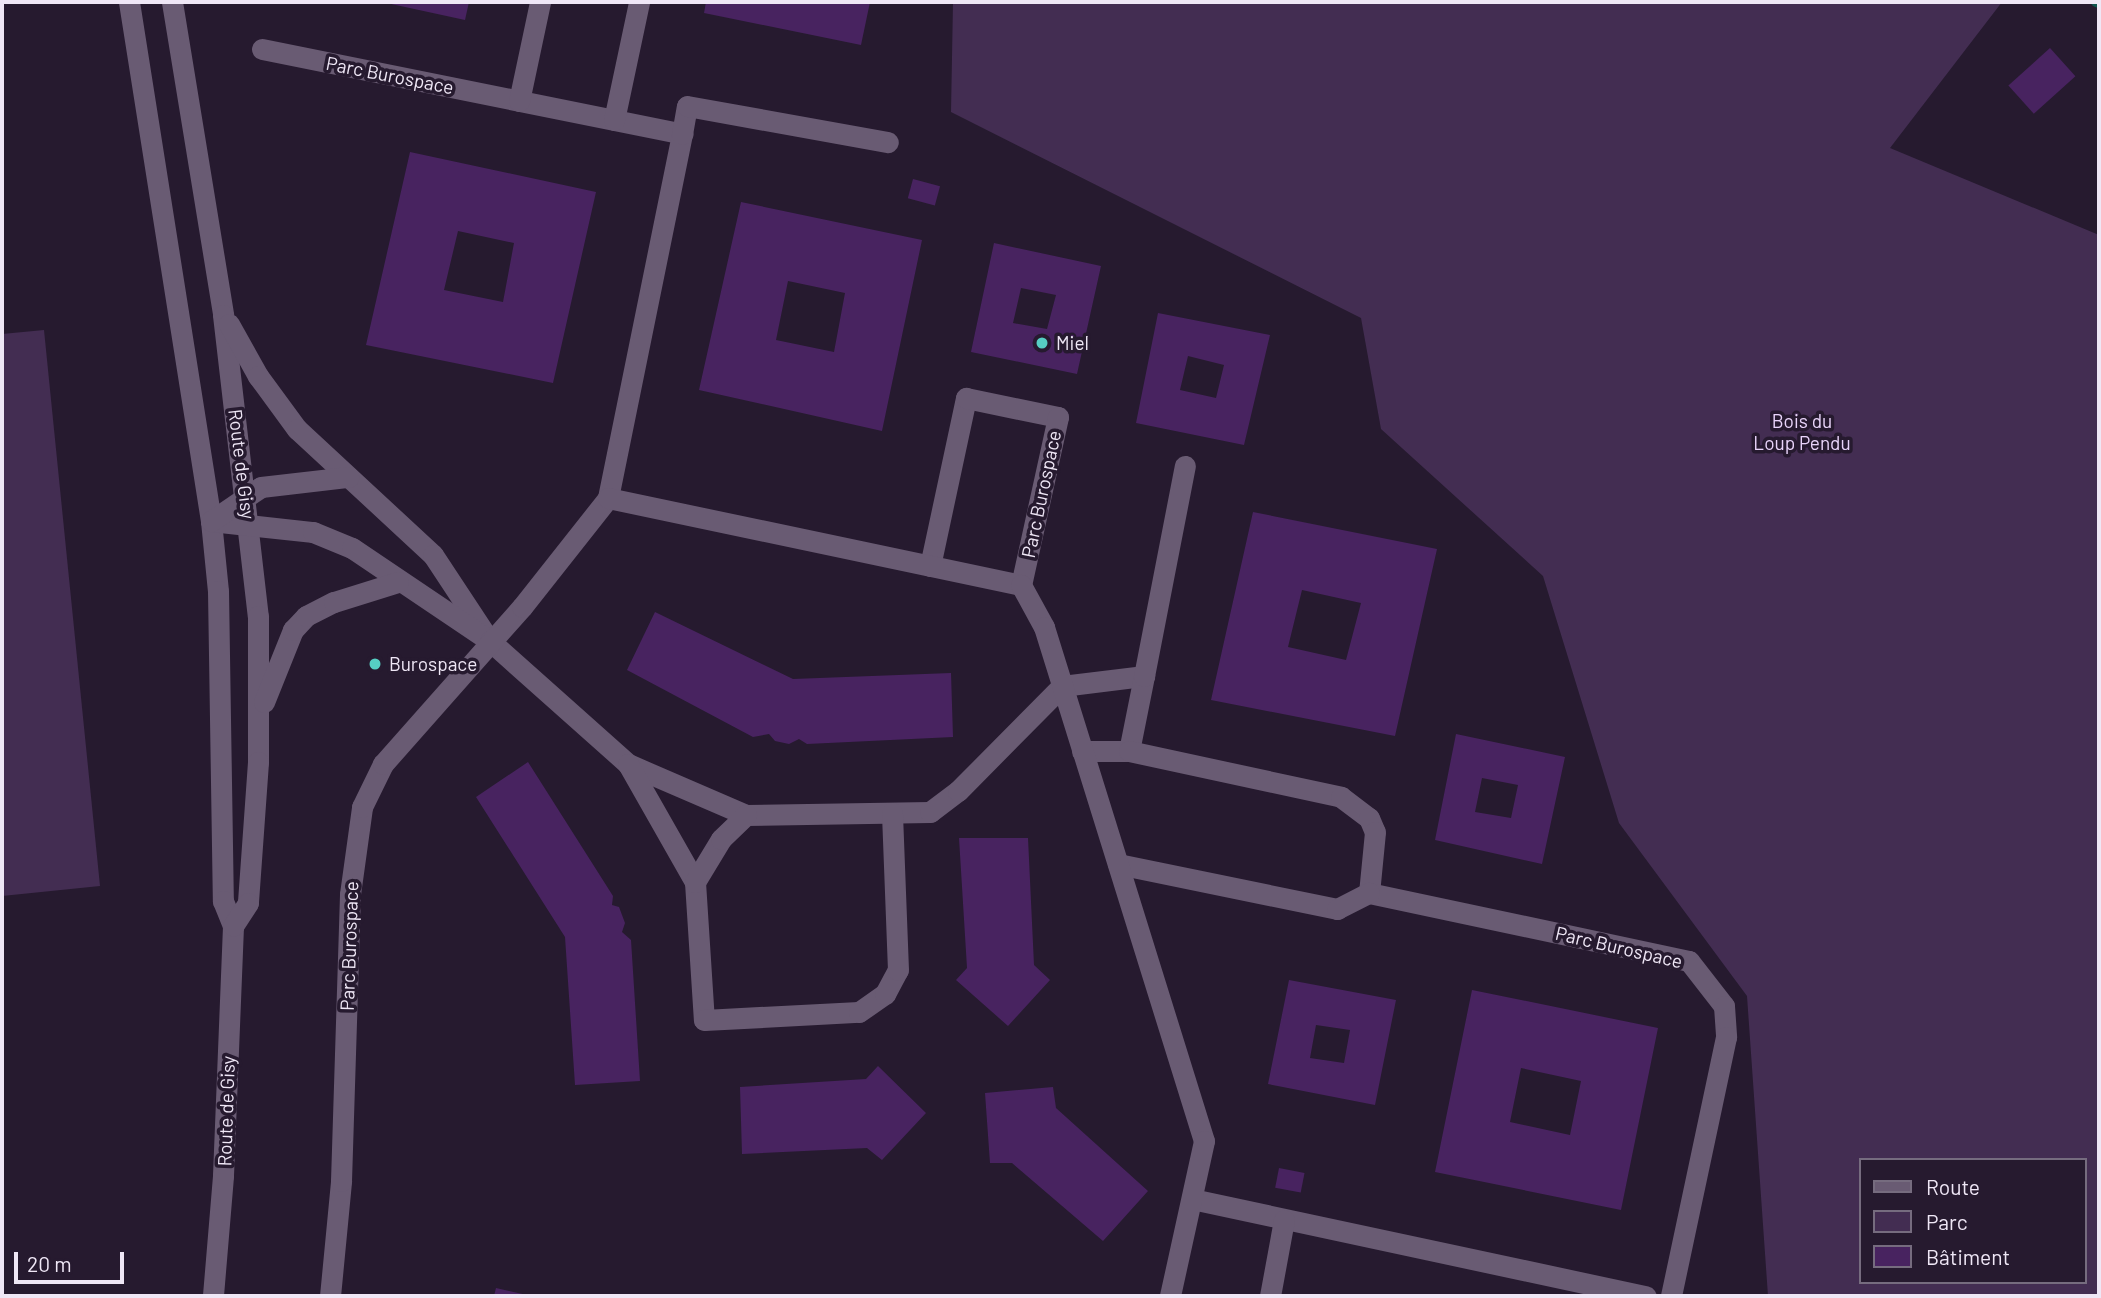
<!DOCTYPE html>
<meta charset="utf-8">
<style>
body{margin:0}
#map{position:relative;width:2101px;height:1298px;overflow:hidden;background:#261a2f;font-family:Barlow,sans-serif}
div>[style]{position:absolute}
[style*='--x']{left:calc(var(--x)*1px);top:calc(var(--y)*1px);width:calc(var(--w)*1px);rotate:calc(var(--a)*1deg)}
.green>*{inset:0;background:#432d52}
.stream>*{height:10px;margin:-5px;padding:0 5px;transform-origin:5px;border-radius:5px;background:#0f544e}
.building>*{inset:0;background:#482360;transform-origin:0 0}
.minor>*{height:21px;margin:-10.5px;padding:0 10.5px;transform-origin:10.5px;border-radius:10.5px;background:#695b73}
.dots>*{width:19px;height:19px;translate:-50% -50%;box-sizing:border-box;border:4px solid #261a2f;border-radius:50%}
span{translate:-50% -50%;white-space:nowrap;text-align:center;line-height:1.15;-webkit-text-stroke:7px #261a2f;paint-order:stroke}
.street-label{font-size:19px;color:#efe7f6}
.poi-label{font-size:19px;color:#efe7f6}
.left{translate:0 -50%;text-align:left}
.park-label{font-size:19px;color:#e9d4fa}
.frame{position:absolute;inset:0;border:4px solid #efe7f6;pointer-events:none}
.legend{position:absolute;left:1859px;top:1158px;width:228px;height:126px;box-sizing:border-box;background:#261a2f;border:2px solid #766c7f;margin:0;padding:9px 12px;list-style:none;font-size:21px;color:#efe7f6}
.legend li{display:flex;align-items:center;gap:14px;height:35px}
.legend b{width:35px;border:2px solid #766c7f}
.scale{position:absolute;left:14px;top:1252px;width:110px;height:32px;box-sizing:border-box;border:4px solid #efe7f6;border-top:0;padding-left:9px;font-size:21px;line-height:24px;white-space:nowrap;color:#efe7f6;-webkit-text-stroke:5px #261a2f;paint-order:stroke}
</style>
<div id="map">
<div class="green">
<i style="clip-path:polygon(evenodd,953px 2px,2002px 2px,1890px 148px,2099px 235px,2099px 1296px,1768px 1296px,1747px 996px,1619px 823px,1543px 576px,1381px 429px,1361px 318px,951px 112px,953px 2px,1861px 1160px,2085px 1160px,2085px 1282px,1861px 1282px,1861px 1160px)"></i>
<i style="clip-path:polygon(44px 330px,100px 886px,2px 896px,2px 334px)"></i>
</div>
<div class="stream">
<i style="--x:2096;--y:2;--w:3;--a:18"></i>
</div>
<div class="building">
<i style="clip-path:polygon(382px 2px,469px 2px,465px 20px)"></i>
<i style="clip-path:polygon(706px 2px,870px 2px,861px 45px,704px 13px)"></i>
<i style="left:2050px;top:48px;width:38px;height:56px;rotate:48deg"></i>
<i style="clip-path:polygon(evenodd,410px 152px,596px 192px,553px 383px,366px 345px,410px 152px,458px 231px,514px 243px,503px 302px,444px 290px,458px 231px)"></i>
<i style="left:913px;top:179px;width:28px;height:20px;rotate:15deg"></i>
<i style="clip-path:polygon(evenodd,741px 202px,922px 240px,882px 431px,699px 390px,741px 202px,788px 281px,845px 293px,834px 352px,776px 340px,788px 281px)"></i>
<i style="clip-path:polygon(evenodd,994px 243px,1101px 266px,1077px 374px,971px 352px,994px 243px,1021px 288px,1056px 295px,1047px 329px,1013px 323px,1021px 288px)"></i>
<i style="clip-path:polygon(evenodd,1158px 313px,1270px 335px,1244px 445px,1136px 423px,1158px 313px,1188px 356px,1224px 365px,1216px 398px,1180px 390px,1188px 356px)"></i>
<i style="clip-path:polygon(evenodd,1253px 512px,1437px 549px,1395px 736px,1211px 700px,1253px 512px,1302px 590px,1361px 603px,1346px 660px,1288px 647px,1302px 590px)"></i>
<i style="clip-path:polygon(655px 612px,793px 679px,951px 673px,953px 737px,807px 744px,799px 739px,789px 744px,775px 741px,769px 734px,753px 737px,627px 670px)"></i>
<i style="clip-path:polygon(evenodd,1456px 734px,1565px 757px,1542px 864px,1435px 840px,1456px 734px,1482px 778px,1518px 785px,1511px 818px,1475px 812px,1482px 778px)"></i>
<i style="clip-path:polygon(528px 762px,613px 896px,612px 905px,619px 907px,625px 923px,622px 932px,631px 940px,640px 1081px,575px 1085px,565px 937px,476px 797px)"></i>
<i style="clip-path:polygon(959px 838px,1028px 838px,1034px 965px,1050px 980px,1008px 1026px,956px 980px,967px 968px)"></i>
<i style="clip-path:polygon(evenodd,1289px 980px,1396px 1000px,1375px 1105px,1268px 1084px,1289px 980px,1316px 1025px,1350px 1030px,1344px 1063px,1310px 1058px,1316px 1025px)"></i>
<i style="clip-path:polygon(evenodd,1472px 990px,1658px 1028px,1621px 1210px,1435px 1172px,1472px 990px,1521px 1068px,1581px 1081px,1570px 1135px,1510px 1122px,1521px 1068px)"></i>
<i style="clip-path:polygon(878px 1066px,926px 1113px,882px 1160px,867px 1148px,742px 1154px,740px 1087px,866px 1079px)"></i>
<i style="clip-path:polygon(1053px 1087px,1056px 1108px,1148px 1191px,1103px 1241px,1012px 1163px,990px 1163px,985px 1093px)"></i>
<i style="left:1279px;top:1168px;width:26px;height:20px;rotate:11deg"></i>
<i style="clip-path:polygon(496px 1288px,527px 1295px,527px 1296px,494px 1296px)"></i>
</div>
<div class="minor">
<i style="--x:129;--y:2;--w:525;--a:81.02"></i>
<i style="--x:211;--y:521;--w:70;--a:84.3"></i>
<i style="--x:218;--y:591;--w:310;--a:89.1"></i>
<i style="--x:223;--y:901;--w:27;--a:68"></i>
<i style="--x:233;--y:926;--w:250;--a:92.3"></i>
<i style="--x:223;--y:1176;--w:120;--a:94.8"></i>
<i style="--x:172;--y:2;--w:317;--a:80.7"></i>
<i style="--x:223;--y:315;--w:303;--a:83.4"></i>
<i style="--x:258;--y:616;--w:146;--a:90"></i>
<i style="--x:258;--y:762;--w:141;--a:94.1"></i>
<i style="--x:248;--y:903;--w:27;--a:123"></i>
<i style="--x:262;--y:49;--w:429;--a:11.4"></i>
<i style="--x:682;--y:134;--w:371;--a:101.5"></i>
<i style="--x:519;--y:101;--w:101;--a:-78"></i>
<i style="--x:614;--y:120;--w:121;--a:-78"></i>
<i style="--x:682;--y:134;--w:28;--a:-80"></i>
<i style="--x:687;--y:106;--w:204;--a:10.2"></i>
<i style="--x:229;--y:324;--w:60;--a:60.9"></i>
<i style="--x:258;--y:376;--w:66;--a:53.7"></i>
<i style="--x:297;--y:429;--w:185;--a:42.8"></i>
<i style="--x:433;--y:555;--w:95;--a:56.6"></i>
<i style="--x:211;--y:521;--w:103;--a:6.2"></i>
<i style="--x:313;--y:532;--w:42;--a:22.3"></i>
<i style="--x:352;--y:548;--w:166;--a:34"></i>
<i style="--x:490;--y:641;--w:185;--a:41.7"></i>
<i style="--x:628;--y:764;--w:129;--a:23.4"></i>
<i style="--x:746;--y:815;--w:184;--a:-0.9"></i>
<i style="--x:930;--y:812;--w:35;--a:-37"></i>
<i style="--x:958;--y:791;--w:148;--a:-45.3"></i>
<i style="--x:1062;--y:686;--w:83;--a:-7"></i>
<i style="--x:1144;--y:676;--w:76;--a:101.3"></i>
<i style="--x:211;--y:521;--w:60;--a:-34.2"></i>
<i style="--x:261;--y:487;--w:88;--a:-6.6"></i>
<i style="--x:930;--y:566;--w:172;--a:-77.9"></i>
<i style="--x:966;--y:398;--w:94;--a:11.7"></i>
<i style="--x:1058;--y:417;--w:172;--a:102.4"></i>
<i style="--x:1144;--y:676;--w:214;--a:-79"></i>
<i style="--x:264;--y:702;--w:78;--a:-68.1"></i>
<i style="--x:293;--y:630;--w:19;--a:-47"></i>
<i style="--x:306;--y:616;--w:31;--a:-27"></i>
<i style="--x:334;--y:602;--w:67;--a:-17.4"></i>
<i style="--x:1082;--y:751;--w:47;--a:0"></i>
<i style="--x:1129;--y:751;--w:217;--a:12.2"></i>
<i style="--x:1341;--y:797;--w:35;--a:37"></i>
<i style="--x:1369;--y:818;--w:15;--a:67"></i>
<i style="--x:1375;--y:832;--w:61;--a:95.6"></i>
<i style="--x:1369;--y:893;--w:327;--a:12"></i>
<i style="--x:1689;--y:961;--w:57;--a:52.1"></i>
<i style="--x:1724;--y:1006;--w:31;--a:86"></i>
<i style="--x:1726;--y:1037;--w:265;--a:102"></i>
<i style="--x:628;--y:764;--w:136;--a:60.4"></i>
<i style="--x:695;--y:882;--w:138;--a:86.3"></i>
<i style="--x:704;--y:1020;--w:155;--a:-3"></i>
<i style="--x:859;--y:1012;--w:32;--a:-35"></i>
<i style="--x:885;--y:994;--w:27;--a:-62"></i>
<i style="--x:898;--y:970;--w:157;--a:-92.2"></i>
<i style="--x:1118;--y:864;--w:224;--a:11.6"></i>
<i style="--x:1337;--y:909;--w:36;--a:-27"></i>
<i style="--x:695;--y:882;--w:50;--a:-58.8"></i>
<i style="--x:721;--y:839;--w:35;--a:-44"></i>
<i style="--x:1192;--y:1199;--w:464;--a:12.1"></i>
<i style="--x:330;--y:1296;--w:116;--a:-84.5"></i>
<i style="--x:341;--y:1181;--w:287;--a:-88.2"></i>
<i style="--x:350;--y:894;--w:88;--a:-82.1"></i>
<i style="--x:362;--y:807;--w:48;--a:-64"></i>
<i style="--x:383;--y:764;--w:210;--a:-48.5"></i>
<i style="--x:522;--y:607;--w:139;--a:-51.7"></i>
<i style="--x:608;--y:498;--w:422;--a:11.9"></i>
<i style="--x:1021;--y:585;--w:48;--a:61.3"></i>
<i style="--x:1044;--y:627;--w:538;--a:72.71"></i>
<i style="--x:1204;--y:1141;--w:159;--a:102.4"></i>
<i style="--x:1270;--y:1296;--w:77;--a:-79.6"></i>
</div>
<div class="dots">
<i style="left:1042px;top:343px;background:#56cec3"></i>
<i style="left:375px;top:664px;background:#56cec3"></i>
</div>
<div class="street-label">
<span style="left:390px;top:75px;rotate:11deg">Parc Burospace</span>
<span style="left:242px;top:464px;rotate:83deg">Route de Gisy</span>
<span style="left:1041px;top:494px;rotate:-78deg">Parc Burospace</span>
<span style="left:349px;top:946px;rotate:-88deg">Parc Burospace</span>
<span style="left:1619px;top:947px;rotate:13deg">Parc Burospace</span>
<span style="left:226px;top:1111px;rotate:-88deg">Route de Gisy</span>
</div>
<div class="poi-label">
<span class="left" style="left:1056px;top:343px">Miel</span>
<span class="left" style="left:389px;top:664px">Burospace</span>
</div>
<div class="park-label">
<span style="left:1802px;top:432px">Bois du<br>Loup Pendu</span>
</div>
<div class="frame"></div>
<ul class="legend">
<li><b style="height:9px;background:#695b73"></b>Route</li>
<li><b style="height:19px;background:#432d52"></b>Parc</li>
<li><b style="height:19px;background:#482360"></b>Bâtiment</li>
</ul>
<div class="scale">20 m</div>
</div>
